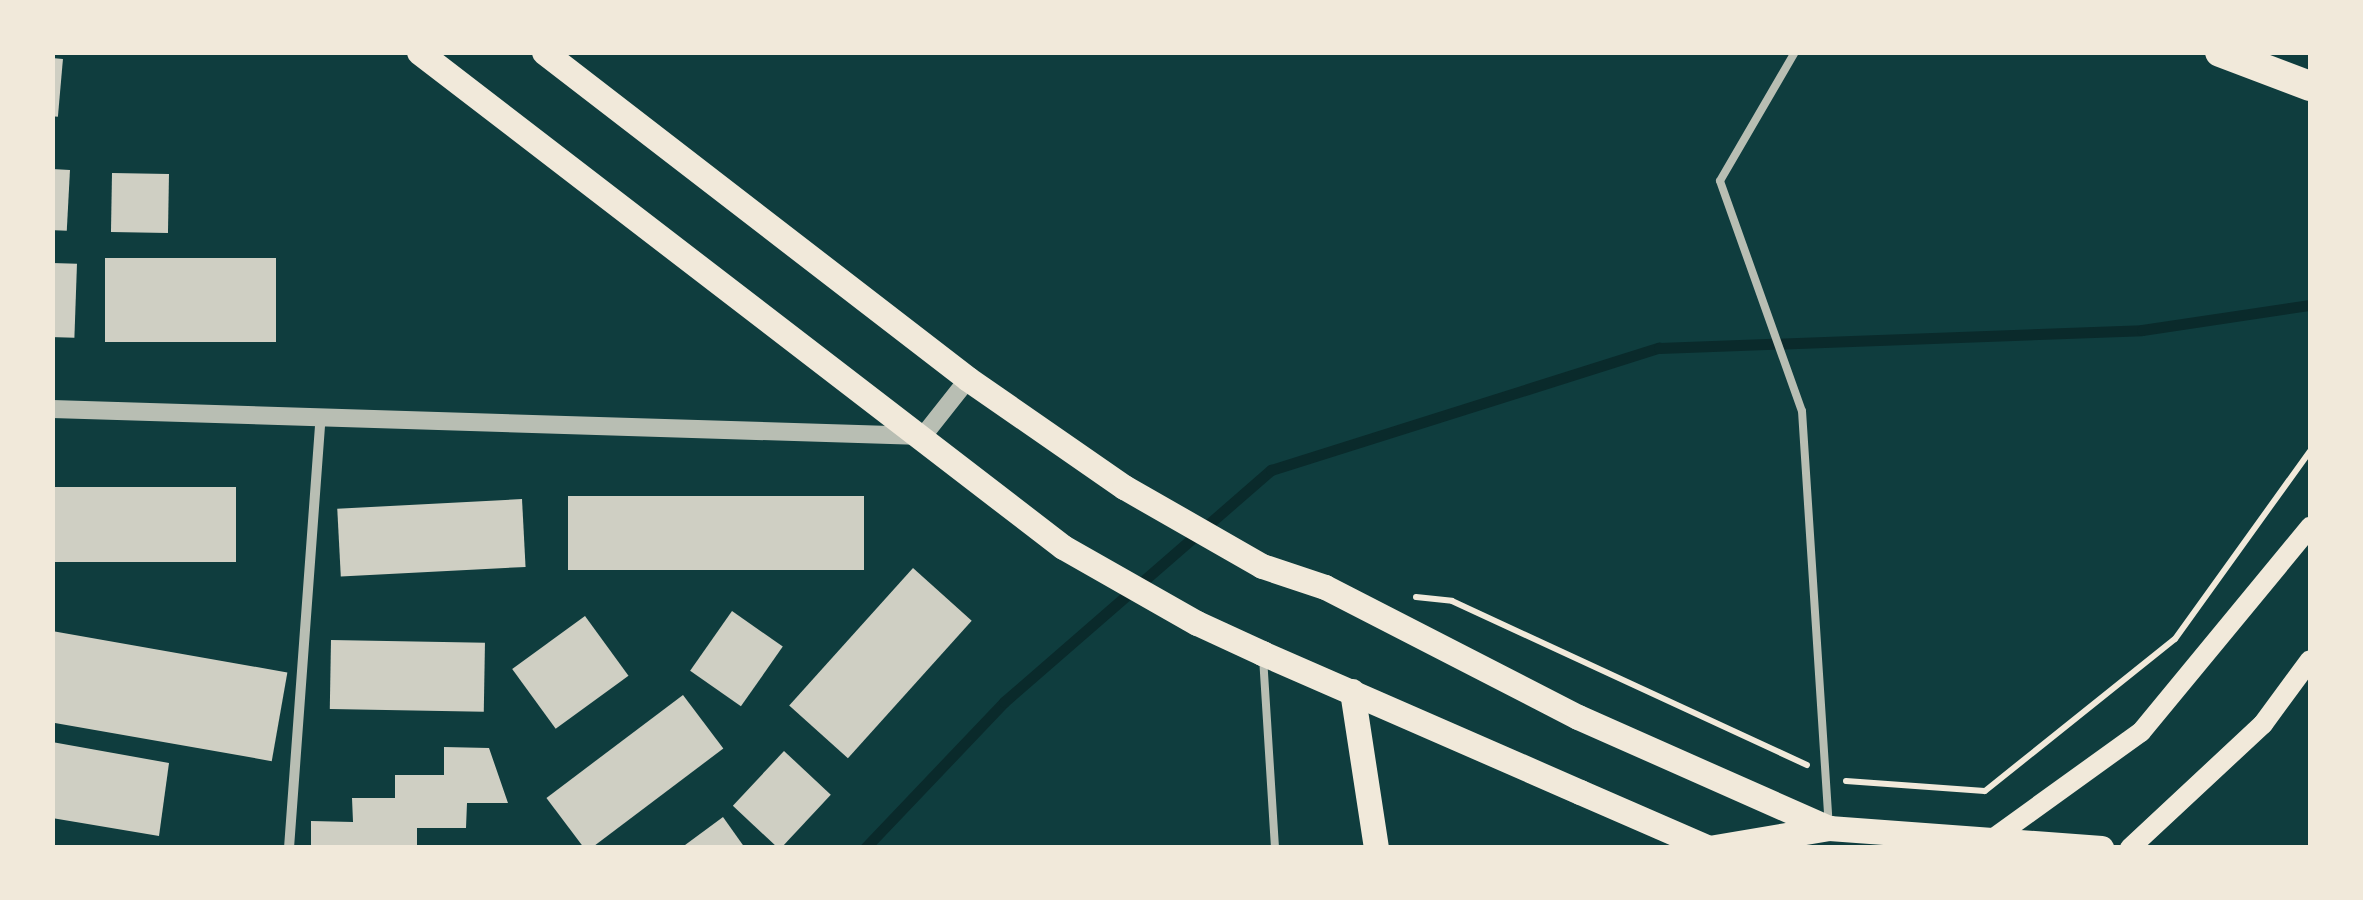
<!DOCTYPE html>
<style>
body{margin:0}
#map{position:relative;width:2363px;height:900px;overflow:hidden;background:#0f3d3e;font-family:"Asap Condensed",sans-serif}
div>[style]{position:absolute}
[style*='--x']{left:calc(var(--x)*1px);top:calc(var(--y)*1px);width:calc(var(--w)*1px);rotate:calc(var(--a)*1deg)}
.stream>*{height:11px;margin:-5.5px;padding:0 5.5px;transform-origin:5.5px;border-radius:5.5px;background:#0a2a2b}
.building>*{inset:0;background:#cfcfc3;transform-origin:0 0}
.path>*{height:6px;margin:-3px;padding:0 3px;transform-origin:3px;border-radius:3px;background:#f1e9da}
.service>*{height:8px;margin:-4px;padding:0 4px;transform-origin:4px;border-radius:4px;background:#b8beb3}
.minor>*{height:10px;margin:-5px;padding:0 5px;transform-origin:5px;border-radius:5px;background:#b8beb3}
.tertiary>*{height:18px;margin:-9px;padding:0 9px;transform-origin:9px;border-radius:9px;background:#b8beb3}
.secondary>*{height:20px;margin:-10px;padding:0 10px;transform-origin:10px;border-radius:10px;background:#f1e9da}
.primary>*{height:25px;margin:-12.5px;padding:0 12.5px;transform-origin:12.5px;border-radius:12.5px;background:#f1e9da}
.motorway>*{height:30px;margin:-15px;padding:0 15px;transform-origin:15px;border-radius:15px;background:#f1e9da}
span{translate:-50% -50%;white-space:nowrap;text-align:center;line-height:1.15;-webkit-text-stroke:10px #f1e9da;paint-order:stroke}
.frame{position:absolute;inset:0;border:55px solid #f1e9da;pointer-events:none}
</style>
<div id="map">
<div class="stream">
<i style="--x:865;--y:848;--w:202;--a:-46.4"></i>
<i style="--x:1004;--y:702;--w:354;--a:-41"></i>
<i style="--x:1271;--y:470;--w:407;--a:-17.5"></i>
<i style="--x:1659;--y:348;--w:483;--a:-2.1"></i>
<i style="--x:2142;--y:330;--w:170;--a:-8.5"></i>
</div>
<div class="building">
<i style="left:52px;top:58px;width:11px;height:58px;rotate:5deg"></i>
<i style="left:52px;top:169px;width:18px;height:61px;rotate:3deg"></i>
<i style="left:112px;top:173px;width:57px;height:59px;rotate:1deg"></i>
<i style="left:105px;top:258px;width:171px;height:84px"></i>
<i style="left:52px;top:263px;width:25px;height:74px;rotate:2deg"></i>
<i style="left:52px;top:487px;width:184px;height:75px"></i>
<i style="left:568px;top:496px;width:296px;height:74px"></i>
<i style="left:522px;top:499px;width:68px;height:185px;rotate:87deg"></i>
<i style="left:913px;top:568px;width:79px;height:185px;rotate:42deg"></i>
<i style="left:732px;top:611px;width:62px;height:73px;rotate:35deg"></i>
<i style="left:585px;top:616px;width:74px;height:90px;rotate:54deg"></i>
<i style="left:52px;top:631px;width:239px;height:90px;rotate:10deg"></i>
<i style="left:331px;top:640px;width:154px;height:69px;rotate:1deg"></i>
<i style="left:683px;top:695px;width:67px;height:171px;rotate:53deg"></i>
<i style="clip-path:polygon(52px 742px,169px 763px,159px 836px,52px 818px)"></i>
<i style="clip-path:polygon(444px 747px,489px 748px,508px 803px,467px 803px,466px 828px,417px 828px,417px 848px,311px 848px,311px 821px,353px 822px,352px 798px,395px 798px,395px 775px,444px 775px)"></i>
<i style="left:784px;top:751px;width:64px;height:75px;rotate:43deg"></i>
<i style="clip-path:polygon(723px 817px,745px 848px,681px 848px)"></i>
</div>
<div class="path">
<i style="--x:1416;--y:597;--w:36;--a:6"></i>
<i style="--x:1452;--y:601;--w:391;--a:24.8"></i>
<i style="--x:1846;--y:781;--w:139;--a:4.1"></i>
<i style="--x:1985;--y:791;--w:243;--a:-38.7"></i>
<i style="--x:2175;--y:639;--w:231;--a:-54.3"></i>
</div>
<div class="service">
<i style="--x:1795;--y:52;--w:149;--a:120.2"></i>
<i style="--x:1720;--y:181;--w:244;--a:70.4"></i>
<i style="--x:1802;--y:411;--w:414;--a:86.3"></i>
<i style="--x:1263;--y:657;--w:191;--a:86.4"></i>
</div>
<div class="minor">
<i style="--x:289;--y:848;--w:432;--a:-85.8"></i>
</div>
<div class="tertiary">
<i style="--x:52;--y:409;--w:871;--a:1.78"></i>
<i style="--x:923;--y:436;--w:73;--a:-51.7"></i>
</div>
<div class="secondary">
<i style="--x:1991;--y:840;--w:185;--a:-35.8"></i>
<i style="--x:2141;--y:732;--w:266;--a:-50.5"></i>
<i style="--x:2130;--y:848;--w:182;--a:-43"></i>
<i style="--x:2263;--y:724;--w:79;--a:-53.7"></i>
</div>
<div class="primary">
<i style="--x:419;--y:52;--w:812;--a:37.55"></i>
<i style="--x:1063;--y:547;--w:154;--a:29.6"></i>
<i style="--x:1197;--y:623;--w:72;--a:24.8"></i>
<i style="--x:1262;--y:653;--w:347;--a:23.6"></i>
<i style="--x:1580;--y:792;--w:141;--a:23.5"></i>
<i style="--x:1709;--y:848;--w:122;--a:-9.5"></i>
<i style="--x:1829;--y:828;--w:273;--a:4.2"></i>
<i style="--x:544;--y:52;--w:535;--a:37.64"></i>
<i style="--x:968;--y:379;--w:190;--a:34.7"></i>
<i style="--x:1124;--y:487;--w:159;--a:29.8"></i>
<i style="--x:1262;--y:566;--w:66;--a:18.4"></i>
<i style="--x:1325;--y:587;--w:284;--a:27.2"></i>
<i style="--x:1578;--y:717;--w:274;--a:23.9"></i>
<i style="--x:1352;--y:691;--w:159;--a:81.3"></i>
</div>
<div class="motorway">
<i style="--x:2220;--y:52;--w:96;--a:20.7"></i>
</div>
<div class="frame"></div>
</div>
